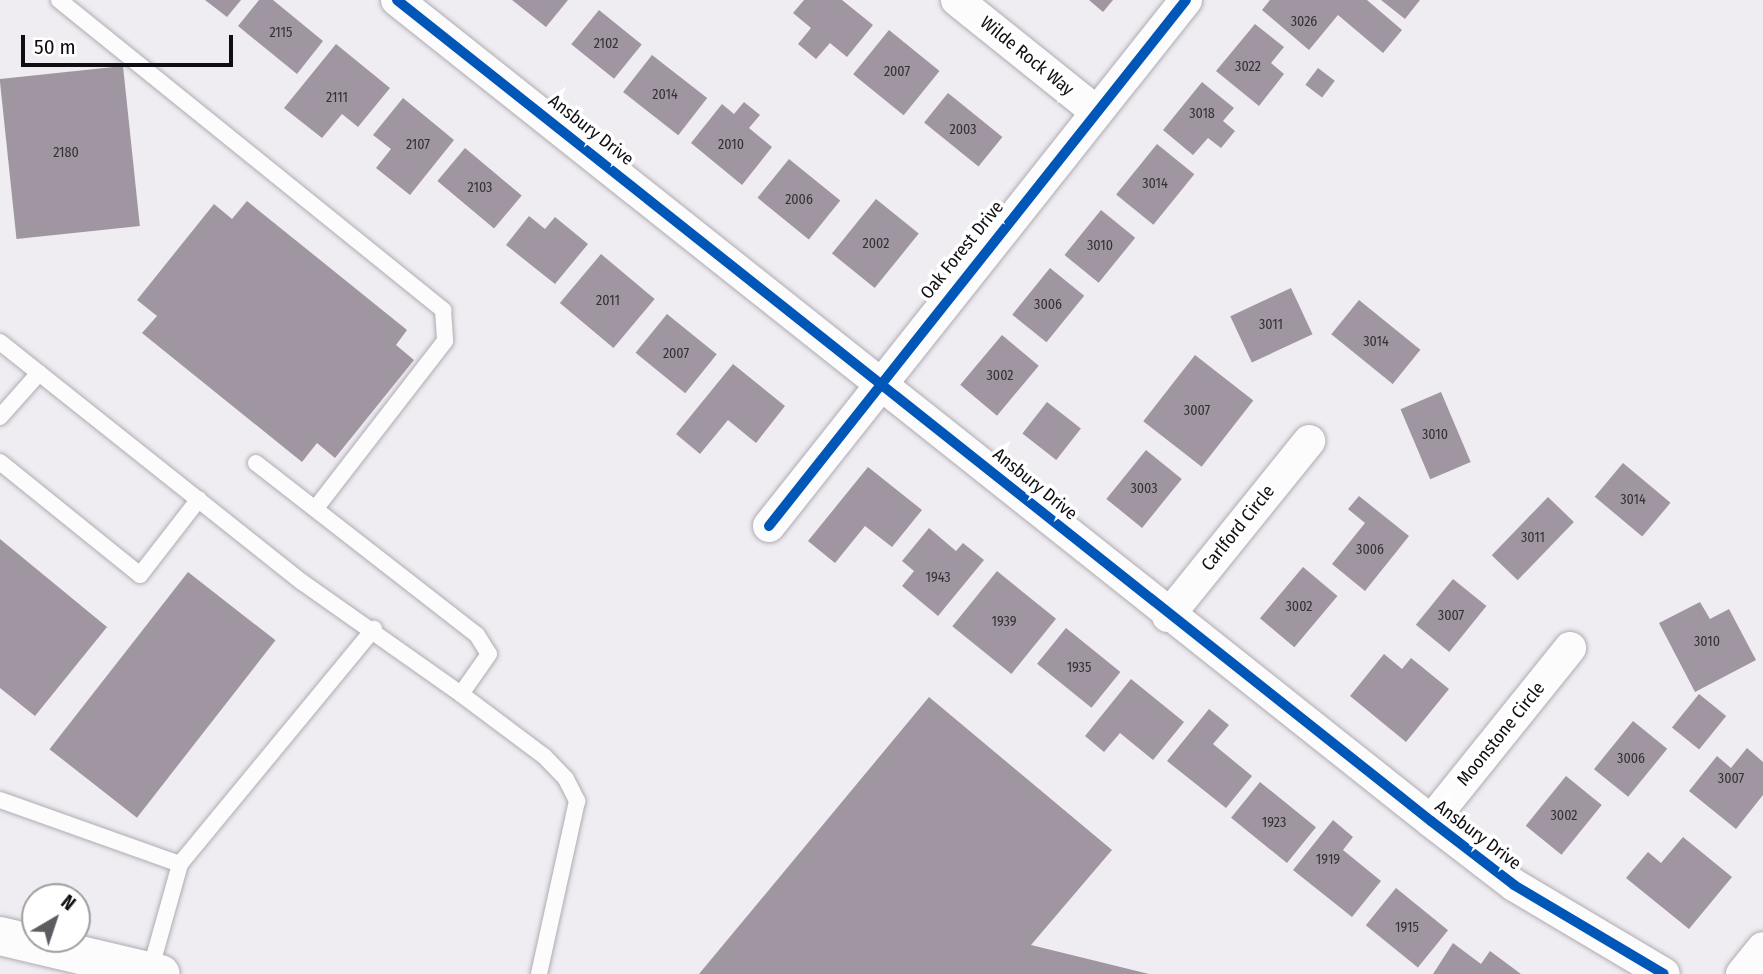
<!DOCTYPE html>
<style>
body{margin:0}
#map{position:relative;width:1763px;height:974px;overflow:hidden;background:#efecf2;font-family:"Fira Sans Condensed",sans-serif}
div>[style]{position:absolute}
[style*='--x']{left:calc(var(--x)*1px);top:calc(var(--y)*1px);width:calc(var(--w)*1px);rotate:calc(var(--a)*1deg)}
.building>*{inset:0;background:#a096a1;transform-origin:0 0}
.roads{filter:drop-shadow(0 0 2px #afacb2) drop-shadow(0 0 2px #afacb2)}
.service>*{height:16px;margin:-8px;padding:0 8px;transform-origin:8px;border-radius:8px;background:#fdfcfd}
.minor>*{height:32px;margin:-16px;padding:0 16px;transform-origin:16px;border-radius:16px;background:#fdfcfd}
.secondary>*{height:38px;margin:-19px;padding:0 19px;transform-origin:19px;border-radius:19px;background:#fdfcfd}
.cycleway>*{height:10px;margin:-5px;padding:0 5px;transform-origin:5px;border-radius:5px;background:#0057b8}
span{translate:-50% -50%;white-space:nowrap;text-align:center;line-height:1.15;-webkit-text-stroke:7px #fff;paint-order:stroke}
.number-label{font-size:14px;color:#343036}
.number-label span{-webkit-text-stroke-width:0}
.street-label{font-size:18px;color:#100e12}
.north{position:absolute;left:21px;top:883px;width:70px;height:70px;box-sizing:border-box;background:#fff;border:2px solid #9f9fa0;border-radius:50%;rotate:39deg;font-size:19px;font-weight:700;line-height:28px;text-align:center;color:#100e12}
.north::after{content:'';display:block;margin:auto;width:24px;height:32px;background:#5e5c60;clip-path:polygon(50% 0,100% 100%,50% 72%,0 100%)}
.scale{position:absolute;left:21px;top:35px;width:212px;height:32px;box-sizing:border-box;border:4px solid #100e12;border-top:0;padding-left:9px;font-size:21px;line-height:24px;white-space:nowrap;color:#100e12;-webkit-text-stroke:5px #fff;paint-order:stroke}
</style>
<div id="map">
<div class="building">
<i style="clip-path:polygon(205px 0,241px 0,227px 17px)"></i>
<i style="clip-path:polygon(259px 0,273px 0,323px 41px,297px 74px,238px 26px)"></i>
<i style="clip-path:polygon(512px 0,568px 0,546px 27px)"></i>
<i style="clip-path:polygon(804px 0,842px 0,873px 25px,847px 57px,830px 43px,816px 59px,798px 44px,811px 28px,793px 13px)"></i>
<i style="clip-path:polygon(1089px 0,1113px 0,1103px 12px)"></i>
<i style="clip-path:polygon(1270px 0,1367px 0,1402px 30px,1383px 53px,1338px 15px,1309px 50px,1262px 10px)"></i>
<i style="clip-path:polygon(1381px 0,1420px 0,1405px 19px)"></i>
<i style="left:599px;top:10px;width:55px;height:44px;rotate:39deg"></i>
<i style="clip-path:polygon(1255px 24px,1284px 47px,1271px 63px,1284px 74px,1259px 106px,1216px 71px)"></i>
<i style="left:889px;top:30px;width:65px;height:57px;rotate:39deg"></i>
<i style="clip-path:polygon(336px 44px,390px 88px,358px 127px,342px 114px,322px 138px,284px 108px)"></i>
<i style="left:652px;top:55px;width:70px;height:47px;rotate:38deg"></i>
<i style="left:123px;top:66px;width:161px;height:124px;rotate:84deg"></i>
<i style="left:1318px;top:68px;width:21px;height:21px;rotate:37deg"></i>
<i style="clip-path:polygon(1202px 82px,1234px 108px,1223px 121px,1235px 131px,1221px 148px,1208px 138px,1193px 155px,1163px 130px)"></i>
<i style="left:948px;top:93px;width:70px;height:38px;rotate:39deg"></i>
<i style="clip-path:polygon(403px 98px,454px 140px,410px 195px,376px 168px,391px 149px,373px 135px)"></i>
<i style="clip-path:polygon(744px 102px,760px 115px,749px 128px,772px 147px,742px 185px,691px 143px,722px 104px,734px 114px)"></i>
<i style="left:1157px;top:144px;width:48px;height:65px;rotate:39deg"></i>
<i style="left:465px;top:148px;width:74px;height:43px;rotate:40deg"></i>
<i style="left:789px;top:159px;width:66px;height:50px;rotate:39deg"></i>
<i style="left:876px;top:199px;width:55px;height:70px;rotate:39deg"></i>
<i style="clip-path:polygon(247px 201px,407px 330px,396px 345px,414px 360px,335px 458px,317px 443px,302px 462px,142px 333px,157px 316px,137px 300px,214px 204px,232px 219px)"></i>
<i style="left:1101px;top:210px;width:44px;height:58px;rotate:39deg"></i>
<i style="clip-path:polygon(529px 216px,545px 229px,555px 217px,588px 244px,555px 284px,506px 245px)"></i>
<i style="left:601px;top:254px;width:70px;height:64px;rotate:40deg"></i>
<i style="left:1050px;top:268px;width:44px;height:60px;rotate:39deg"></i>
<i style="left:1291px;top:288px;width:51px;height:67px;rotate:65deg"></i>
<i style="left:1359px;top:300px;width:79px;height:44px;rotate:39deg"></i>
<i style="left:667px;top:314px;width:64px;height:50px;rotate:39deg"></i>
<i style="left:1002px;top:335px;width:48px;height:65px;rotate:40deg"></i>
<i style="left:1195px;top:355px;width:74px;height:84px;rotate:38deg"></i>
<i style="clip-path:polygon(733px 364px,785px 406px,756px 443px,728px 420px,700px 454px,676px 434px)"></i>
<i style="left:1441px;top:392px;width:76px;height:44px;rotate:67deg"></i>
<i style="left:1047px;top:402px;width:43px;height:40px;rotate:38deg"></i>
<i style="left:1146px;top:450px;width:46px;height:63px;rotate:39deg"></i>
<i style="left:1623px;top:463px;width:62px;height:44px;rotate:40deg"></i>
<i style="clip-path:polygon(868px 467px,922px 510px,892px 547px,865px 526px,835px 563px,808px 541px)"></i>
<i style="clip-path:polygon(1359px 496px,1409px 536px,1365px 591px,1332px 564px,1365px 523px,1348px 509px)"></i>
<i style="left:1548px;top:497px;width:36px;height:81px;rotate:44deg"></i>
<i style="clip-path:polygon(929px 528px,956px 551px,963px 543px,984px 560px,938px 616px,902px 586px,914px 571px,902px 561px)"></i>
<i style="clip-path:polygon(0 539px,107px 627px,35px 716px,0 688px)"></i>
<i style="left:1303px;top:567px;width:45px;height:67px;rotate:40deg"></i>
<i style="left:997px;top:571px;width:76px;height:71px;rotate:39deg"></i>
<i style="left:188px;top:572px;width:111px;height:225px;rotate:38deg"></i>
<i style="left:1453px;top:579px;width:43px;height:59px;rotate:39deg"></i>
<i style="clip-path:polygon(1700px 602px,1710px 619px,1729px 609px,1756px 660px,1695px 692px,1659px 623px)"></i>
<i style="left:1066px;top:628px;width:70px;height:46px;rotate:39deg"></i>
<i style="clip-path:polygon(1384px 654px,1402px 669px,1411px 658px,1449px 689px,1406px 742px,1350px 696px)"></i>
<i style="clip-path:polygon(1131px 679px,1184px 722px,1153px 760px,1120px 733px,1104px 752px,1085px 736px)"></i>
<i style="left:1699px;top:694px;width:35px;height:43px;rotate:39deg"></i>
<i style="clip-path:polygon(929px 697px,1112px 850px,1031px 945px,1149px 974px,699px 974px)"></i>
<i style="clip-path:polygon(1209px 709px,1229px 725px,1213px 744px,1252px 776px,1226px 808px,1167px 761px)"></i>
<i style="left:1633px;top:721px;width:44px;height:62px;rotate:39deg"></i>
<i style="clip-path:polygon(1747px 748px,1763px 762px,1763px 795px,1736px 829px,1689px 791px,1717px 756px,1731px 768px)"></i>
<i style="left:1566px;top:776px;width:46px;height:64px;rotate:39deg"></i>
<i style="left:1260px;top:782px;width:72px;height:46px;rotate:39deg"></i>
<i style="clip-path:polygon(1333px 820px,1353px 837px,1343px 850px,1381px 881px,1352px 917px,1293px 870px)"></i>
<i style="clip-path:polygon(1683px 837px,1732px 877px,1689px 929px,1626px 878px,1648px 852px,1661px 863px)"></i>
<i style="left:1396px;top:888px;width:67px;height:48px;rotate:39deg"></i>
<i style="clip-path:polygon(1453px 943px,1481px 964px,1490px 951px,1521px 974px,1433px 974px)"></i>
</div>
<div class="roads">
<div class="service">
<i style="--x:59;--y:0;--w:494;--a:38.9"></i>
<i style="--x:443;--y:310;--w:31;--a:86"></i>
<i style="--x:445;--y:341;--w:212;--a:127.7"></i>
<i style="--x:0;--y:342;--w:386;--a:38.5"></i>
<i style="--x:302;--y:582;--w:194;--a:35.2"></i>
<i style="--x:461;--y:694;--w:104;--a:36.8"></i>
<i style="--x:544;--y:756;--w:32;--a:46"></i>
<i style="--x:566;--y:779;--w:25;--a:63"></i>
<i style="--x:577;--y:801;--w:177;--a:102.4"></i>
<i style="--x:0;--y:417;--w:59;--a:-48.4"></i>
<i style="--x:0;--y:462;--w:180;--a:38.9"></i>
<i style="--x:140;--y:575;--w:96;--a:-52.2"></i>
<i style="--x:256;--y:463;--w:280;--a:37.9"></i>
<i style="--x:477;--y:635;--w:22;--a:58"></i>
<i style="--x:489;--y:654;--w:49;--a:125"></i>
<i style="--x:0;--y:800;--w:191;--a:19.6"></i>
<i style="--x:150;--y:971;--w:111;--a:-74.3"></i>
<i style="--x:180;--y:864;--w:305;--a:-50.5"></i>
</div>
<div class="minor">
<i style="--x:397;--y:0;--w:1320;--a:38.45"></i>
<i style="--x:1431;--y:821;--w:105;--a:37.6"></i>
<i style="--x:1514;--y:885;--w:174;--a:30.7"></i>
<i style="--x:957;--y:0;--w:179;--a:38.7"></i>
<i style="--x:769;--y:526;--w:671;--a:-51.59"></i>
<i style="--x:1168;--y:616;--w:225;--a:-51.1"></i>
<i style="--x:1431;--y:821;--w:222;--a:-51.2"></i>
<i style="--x:1742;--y:974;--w:33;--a:-51"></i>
</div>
<div class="secondary">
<i style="--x:0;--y:936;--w:165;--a:13.3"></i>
</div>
</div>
<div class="cycleway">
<i style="--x:397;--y:0;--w:1320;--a:38.45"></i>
<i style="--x:1431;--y:821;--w:105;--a:37.6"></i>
<i style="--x:1514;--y:885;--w:174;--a:30.7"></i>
<i style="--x:769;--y:526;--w:671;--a:-51.59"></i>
</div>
<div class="number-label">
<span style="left:1304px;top:22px">3026</span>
<span style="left:281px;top:33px">2115</span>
<span style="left:606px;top:44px">2102</span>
<span style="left:1248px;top:67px">3022</span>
<span style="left:897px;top:72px">2007</span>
<span style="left:665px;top:95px">2014</span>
<span style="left:337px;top:98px">2111</span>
<span style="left:1202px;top:114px">3018</span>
<span style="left:963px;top:130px">2003</span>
<span style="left:418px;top:145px">2107</span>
<span style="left:731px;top:145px">2010</span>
<span style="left:66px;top:153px">2180</span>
<span style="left:1155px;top:184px">3014</span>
<span style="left:480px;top:188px">2103</span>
<span style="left:799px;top:200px">2006</span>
<span style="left:876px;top:244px">2002</span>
<span style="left:1100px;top:246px">3010</span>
<span style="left:608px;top:301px">2011</span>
<span style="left:1048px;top:305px">3006</span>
<span style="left:1271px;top:325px">3011</span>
<span style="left:1376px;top:342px">3014</span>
<span style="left:676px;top:354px">2007</span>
<span style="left:1000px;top:376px">3002</span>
<span style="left:1197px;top:411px">3007</span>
<span style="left:1435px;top:435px">3010</span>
<span style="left:1144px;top:489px">3003</span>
<span style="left:1633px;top:500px">3014</span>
<span style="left:1533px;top:538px">3011</span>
<span style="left:1370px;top:550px">3006</span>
<span style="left:938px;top:578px">1943</span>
<span style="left:1299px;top:607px">3002</span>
<span style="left:1451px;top:616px">3007</span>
<span style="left:1004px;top:622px">1939</span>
<span style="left:1707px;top:642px">3010</span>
<span style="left:1079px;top:668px">1935</span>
<span style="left:1631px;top:759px">3006</span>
<span style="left:1731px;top:779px">3007</span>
<span style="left:1564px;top:816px">3002</span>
<span style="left:1274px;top:823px">1923</span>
<span style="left:1328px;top:860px">1919</span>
<span style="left:1407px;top:928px">1915</span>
</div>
<div class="street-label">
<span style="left:1027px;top:56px;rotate:39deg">Wilde Rock Way</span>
<span style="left:591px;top:130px;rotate:38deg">Ansbury Drive</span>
<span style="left:962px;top:250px;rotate:-51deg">Oak Forest Drive</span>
<span style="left:1035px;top:484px;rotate:39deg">Ansbury Drive</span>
<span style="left:1238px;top:528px;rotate:-51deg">Carlford Circle</span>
<span style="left:1501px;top:734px;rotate:-51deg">Moonstone Circle</span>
<span style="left:1478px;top:835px;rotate:37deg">Ansbury Drive</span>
</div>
<div class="north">N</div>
<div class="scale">50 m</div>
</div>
